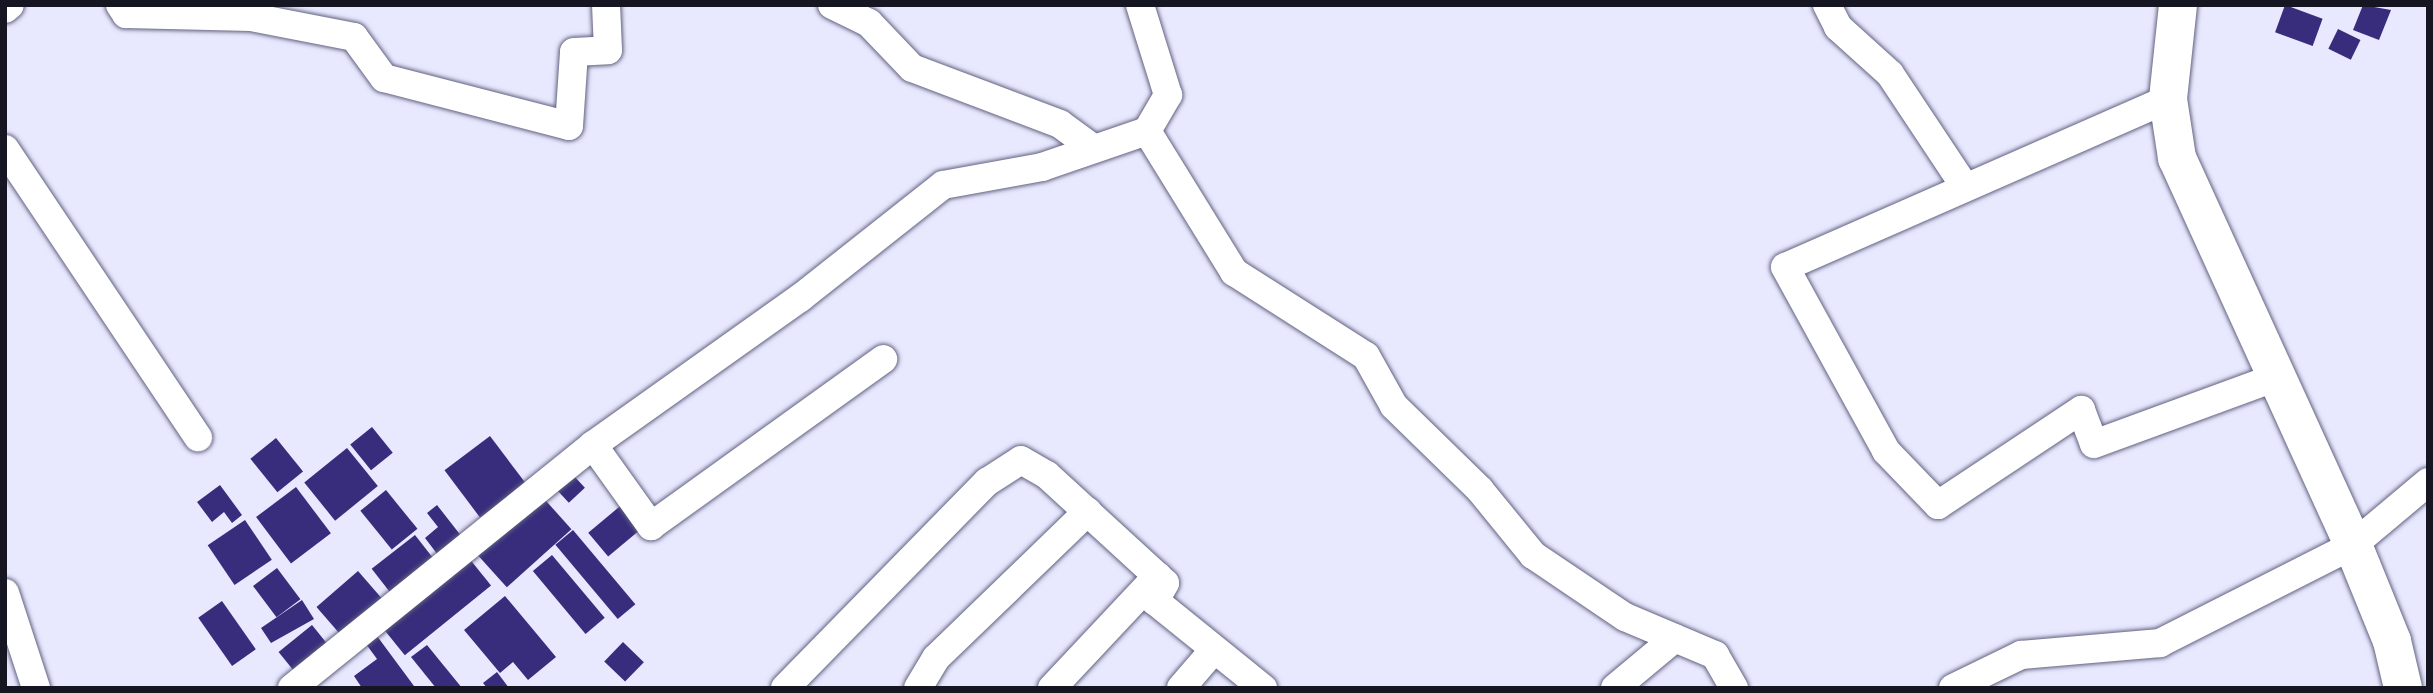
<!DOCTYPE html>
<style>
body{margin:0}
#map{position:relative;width:2433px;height:693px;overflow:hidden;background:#e8e9fe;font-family:"Sofia Sans Condensed",sans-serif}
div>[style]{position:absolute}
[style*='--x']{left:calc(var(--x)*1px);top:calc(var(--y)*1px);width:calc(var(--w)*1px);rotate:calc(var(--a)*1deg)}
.building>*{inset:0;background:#372d7c;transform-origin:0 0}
.roads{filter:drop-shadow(0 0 2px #616281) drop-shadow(0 0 2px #616281)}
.street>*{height:28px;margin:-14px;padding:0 14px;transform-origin:14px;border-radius:14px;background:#fff}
.secondary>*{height:38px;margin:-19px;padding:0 19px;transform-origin:19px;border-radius:19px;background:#fff}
span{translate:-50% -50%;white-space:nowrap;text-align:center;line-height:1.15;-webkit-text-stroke:7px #f7f7ff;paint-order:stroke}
.frame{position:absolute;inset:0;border:7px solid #161622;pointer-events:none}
</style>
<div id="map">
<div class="building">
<i style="left:2285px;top:5px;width:40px;height:29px;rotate:20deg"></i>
<i style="clip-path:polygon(2363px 5px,2391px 10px,2379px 40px,2353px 30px)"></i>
<i style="left:2338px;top:29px;width:25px;height:22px;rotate:26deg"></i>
<i style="left:372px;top:427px;width:33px;height:28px;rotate:51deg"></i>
<i style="left:490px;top:436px;width:59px;height:57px;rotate:53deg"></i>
<i style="left:276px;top:438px;width:43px;height:33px;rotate:51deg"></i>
<i style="left:347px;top:448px;width:49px;height:55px;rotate:51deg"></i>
<i style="left:574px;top:476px;width:16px;height:22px;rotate:47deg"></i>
<i style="clip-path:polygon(220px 485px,242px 515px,232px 523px,224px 512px,212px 522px,197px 502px)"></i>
<i style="left:296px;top:487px;width:58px;height:50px;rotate:53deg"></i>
<i style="left:386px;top:490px;width:50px;height:33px;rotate:51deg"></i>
<i style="left:538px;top:492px;width:50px;height:87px;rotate:48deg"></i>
<i style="left:625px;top:502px;width:31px;height:48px;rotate:50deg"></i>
<i style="clip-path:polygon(437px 505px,462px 537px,438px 555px,425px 538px,438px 527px,427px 513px)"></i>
<i style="left:245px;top:520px;width:48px;height:45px;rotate:56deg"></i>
<i style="left:573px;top:530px;width:97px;height:23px;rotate:50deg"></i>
<i style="left:415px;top:535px;width:33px;height:55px;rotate:52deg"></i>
<i style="left:464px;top:552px;width:43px;height:111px;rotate:51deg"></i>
<i style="left:552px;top:555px;width:82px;height:25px;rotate:50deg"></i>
<i style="left:277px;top:568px;width:39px;height:30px;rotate:53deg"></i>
<i style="left:358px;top:571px;width:46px;height:55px;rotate:49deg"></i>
<i style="clip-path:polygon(505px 596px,556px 657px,528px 680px,513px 662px,500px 673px,464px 630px)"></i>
<i style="clip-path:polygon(302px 600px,314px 619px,271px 643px,261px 628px)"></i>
<i style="left:222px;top:601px;width:59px;height:29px;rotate:55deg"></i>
<i style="left:312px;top:625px;width:27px;height:43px;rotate:51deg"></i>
<i style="clip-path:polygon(377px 636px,414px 686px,412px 688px,362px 688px,354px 676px,377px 659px,366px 644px)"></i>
<i style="left:623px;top:642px;width:29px;height:27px;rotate:44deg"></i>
<i style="clip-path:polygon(427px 645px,462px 688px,436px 688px,411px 657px)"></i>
<i style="clip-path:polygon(497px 672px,509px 688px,487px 688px,483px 683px)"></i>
</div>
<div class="roads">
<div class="street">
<i style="--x:120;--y:5;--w:11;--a:56"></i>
<i style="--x:126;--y:14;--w:125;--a:1.4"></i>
<i style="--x:251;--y:17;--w:105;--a:11"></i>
<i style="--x:354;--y:37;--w:51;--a:53.8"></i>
<i style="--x:384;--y:78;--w:191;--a:14.5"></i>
<i style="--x:569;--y:126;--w:74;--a:-86.1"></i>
<i style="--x:574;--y:52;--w:34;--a:-3"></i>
<i style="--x:608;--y:50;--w:45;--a:-92.5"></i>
<i style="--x:832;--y:5;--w:41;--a:25.9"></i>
<i style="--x:869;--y:23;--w:62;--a:46.3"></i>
<i style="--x:912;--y:68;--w:158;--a:20.7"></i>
<i style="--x:1060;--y:124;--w:42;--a:36.3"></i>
<i style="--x:1827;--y:5;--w:25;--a:63"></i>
<i style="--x:1838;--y:27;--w:70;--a:42.1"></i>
<i style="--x:1890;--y:74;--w:136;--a:56.4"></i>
<i style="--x:5;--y:9;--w:6;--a:-39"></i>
<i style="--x:2168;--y:99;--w:418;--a:156.3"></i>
<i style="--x:1785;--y:267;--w:210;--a:61.2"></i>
<i style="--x:1886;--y:451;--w:75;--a:46.1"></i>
<i style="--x:1938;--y:505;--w:172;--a:-33.6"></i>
<i style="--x:2081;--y:410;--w:36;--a:69"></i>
<i style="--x:2094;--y:444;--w:195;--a:-20.1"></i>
<i style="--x:1147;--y:131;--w:166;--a:58.3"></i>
<i style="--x:1234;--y:272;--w:156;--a:32.5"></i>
<i style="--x:1366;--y:356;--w:57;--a:60.8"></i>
<i style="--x:1394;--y:406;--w:120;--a:44.3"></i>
<i style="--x:1480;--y:490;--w:84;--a:50.8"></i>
<i style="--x:1533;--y:555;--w:111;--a:34"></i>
<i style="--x:1625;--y:617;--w:98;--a:22.9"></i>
<i style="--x:1715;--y:655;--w:38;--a:60"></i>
<i style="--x:5;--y:149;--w:347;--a:56.2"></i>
<i style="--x:593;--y:445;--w:100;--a:54.4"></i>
<i style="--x:651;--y:526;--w:286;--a:-35.7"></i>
<i style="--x:5;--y:593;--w:100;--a:71.9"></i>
<i style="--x:292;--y:688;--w:387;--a:-38.9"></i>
<i style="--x:593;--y:445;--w:254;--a:-35.4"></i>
<i style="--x:800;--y:298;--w:182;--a:-38.3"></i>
<i style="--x:943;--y:185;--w:101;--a:-10.3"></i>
<i style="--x:1042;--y:167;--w:111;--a:-18.9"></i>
<i style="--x:1147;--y:131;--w:42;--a:-59.7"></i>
<i style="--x:1168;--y:95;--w:94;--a:-107.3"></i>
<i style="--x:785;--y:688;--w:289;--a:-45.6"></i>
<i style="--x:987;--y:482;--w:40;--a:-32.9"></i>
<i style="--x:1021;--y:460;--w:30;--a:30"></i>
<i style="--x:1047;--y:475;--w:160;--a:42.5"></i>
<i style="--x:1165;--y:583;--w:21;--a:119"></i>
<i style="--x:1155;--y:601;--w:139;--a:38.9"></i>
<i style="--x:918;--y:688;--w:35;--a:-59"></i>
<i style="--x:936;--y:658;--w:211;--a:-44"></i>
<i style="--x:1052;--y:688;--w:154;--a:-46.8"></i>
<i style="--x:1181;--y:688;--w:48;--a:-49.3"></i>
<i style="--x:1615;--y:688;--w:78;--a:-39.8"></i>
<i style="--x:1953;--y:688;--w:76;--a:-25.9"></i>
<i style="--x:2021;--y:655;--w:140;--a:-4.9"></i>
<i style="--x:2160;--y:643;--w:216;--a:-26.9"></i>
<i style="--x:2353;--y:545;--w:98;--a:-40"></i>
</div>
<div class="secondary">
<i style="--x:2178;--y:5;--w:95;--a:96.1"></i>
<i style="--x:2168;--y:99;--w:60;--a:81.3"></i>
<i style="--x:2177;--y:158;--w:425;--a:65.5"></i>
<i style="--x:2353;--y:545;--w:104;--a:67.9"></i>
<i style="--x:2392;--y:641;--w:48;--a:76.8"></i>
</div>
</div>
<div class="frame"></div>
</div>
